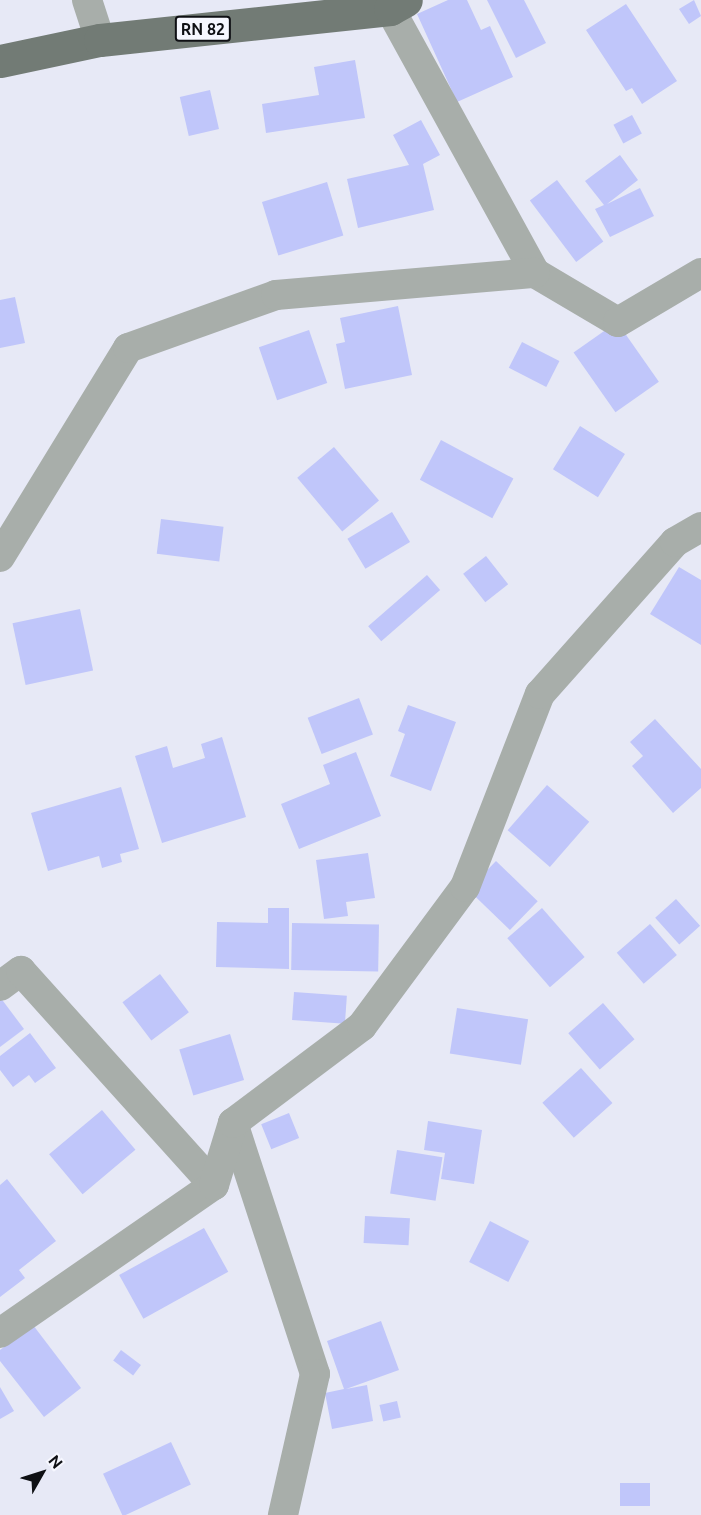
<!DOCTYPE html>
<style>
body{margin:0}
#map{position:relative;width:701px;height:1515px;overflow:hidden;background:#e7e9f6;font-family:Ubuntu,sans-serif}
div>[style]{position:absolute}
[style*='--x']{left:calc(var(--x)*1px);top:calc(var(--y)*1px);width:calc(var(--w)*1px);rotate:calc(var(--a)*1deg)}
.building>*{inset:0;background:#c0c6fa;transform-origin:0 0}
.minor>*{height:30px;margin:-15px;padding:0 15px;transform-origin:15px;border-radius:15px;background:#a8aeaa}
.major>*{height:33px;margin:-16.5px;padding:0 16.5px;transform-origin:16.5px;border-radius:16.5px;background:#727b75}
span{translate:-50% -50%;white-space:nowrap;text-align:center;line-height:1.15;-webkit-text-stroke:4.5px #f6f7ff;paint-order:stroke}
.shield-label span{padding:2px 4px;background:#f6f7ff;border:2px solid;border-radius:4px;-webkit-text-stroke-width:0}
.shield-label{font-size:16px;color:#0f1014;font-weight:700}
.north{position:absolute;left:12px;top:1443px;width:60px;height:60px;-webkit-text-stroke:4px #f6f7ff;paint-order:stroke;rotate:51deg;font-size:16px;font-weight:700;line-height:24px;text-align:center;color:#0f1014}
.north::after{content:'';display:block;margin:auto;width:21px;height:27px;background:#0f1014;clip-path:polygon(50% 0,100% 100%,50% 72%,0 100%)}
</style>
<div id="map">
<div class="building">
<i style="clip-path:polygon(448px 0,467px 0,481px 30px,490px 26px,513px 77px,457px 102px,417px 14px)"></i>
<i style="clip-path:polygon(487px 0,524px 0,546px 43px,516px 58px)"></i>
<i style="clip-path:polygon(694px 0,701px 16px,689px 24px,679px 9px)"></i>
<i style="clip-path:polygon(626px 4px,677px 81px,642px 104px,632px 88px,626px 91px,586px 30px)"></i>
<i style="clip-path:polygon(355px 60px,365px 118px,266px 133px,262px 104px,319px 95px,314px 67px)"></i>
<i style="left:210px;top:90px;width:40px;height:31px;rotate:77deg"></i>
<i style="left:632px;top:115px;width:21px;height:21px;rotate:62deg"></i>
<i style="clip-path:polygon(421px 120px,440px 155px,423px 164px,434px 210px,358px 228px,347px 179px,409px 165px,393px 135px)"></i>
<i style="clip-path:polygon(620px 155px,638px 180px,607px 204px,640px 188px,654px 216px,610px 237px,595px 209px,604px 205px,585px 181px)"></i>
<i style="left:557px;top:180px;width:77px;height:34px;rotate:53deg"></i>
<i style="left:327px;top:182px;width:56px;height:68px;rotate:73deg"></i>
<i style="clip-path:polygon(15px 297px,25px 343px,0 348px,0 300px)"></i>
<i style="clip-path:polygon(398px 306px,412px 375px,345px 389px,336px 344px,345px 342px,340px 318px)"></i>
<i style="left:617px;top:322px;width:73px;height:53px;rotate:55deg"></i>
<i style="left:309px;top:330px;width:56px;height:53px;rotate:71deg"></i>
<i style="left:522px;top:342px;width:42px;height:29px;rotate:27deg"></i>
<i style="left:580px;top:426px;width:53px;height:51px;rotate:32deg"></i>
<i style="left:441px;top:440px;width:82px;height:45px;rotate:28deg"></i>
<i style="left:334px;top:447px;width:70px;height:48px;rotate:50deg"></i>
<i style="left:392px;top:512px;width:35px;height:52px;rotate:59deg"></i>
<i style="left:161px;top:519px;width:63px;height:35px;rotate:7deg"></i>
<i style="left:486px;top:556px;width:36px;height:29px;rotate:52deg"></i>
<i style="clip-path:polygon(679px 567px,701px 580px,701px 645px,650px 614px)"></i>
<i style="left:427px;top:575px;width:20px;height:78px;rotate:49deg"></i>
<i style="left:80px;top:609px;width:63px;height:69px;rotate:78deg"></i>
<i style="left:359px;top:698px;width:39px;height:55px;rotate:69deg"></i>
<i style="clip-path:polygon(408px 705px,456px 722px,431px 791px,390px 776px,405px 734px,398px 731px)"></i>
<i style="clip-path:polygon(655px 719px,701px 769px,701px 788px,673px 813px,632px 766px,643px 756px,630px 742px)"></i>
<i style="clip-path:polygon(222px 737px,246px 817px,162px 843px,135px 756px,167px 746px,173px 768px,205px 758px,201px 744px)"></i>
<i style="clip-path:polygon(356px 752px,381px 816px,299px 849px,281px 804px,330px 784px,323px 765px)"></i>
<i style="left:547px;top:785px;width:56px;height:60px;rotate:41deg"></i>
<i style="clip-path:polygon(121px 787px,139px 849px,120px 854px,122px 862px,102px 868px,99px 856px,48px 871px,31px 813px)"></i>
<i style="clip-path:polygon(368px 853px,375px 898px,346px 902px,348px 916px,324px 919px,316px 860px)"></i>
<i style="left:496px;top:861px;width:58px;height:40px;rotate:44deg"></i>
<i style="left:676px;top:899px;width:36px;height:28px;rotate:48deg"></i>
<i style="clip-path:polygon(268px 908px,289px 908px,289px 969px,216px 967px,217px 922px,268px 923px)"></i>
<i style="left:542px;top:908px;width:65px;height:46px;rotate:49deg"></i>
<i style="left:292px;top:923px;width:87px;height:47px;rotate:1deg"></i>
<i style="left:650px;top:924px;width:41px;height:44px;rotate:49deg"></i>
<i style="left:160px;top:974px;width:48px;height:47px;rotate:53deg"></i>
<i style="left:294px;top:992px;width:53px;height:28px;rotate:4deg"></i>
<i style="clip-path:polygon(0 997px,24px 1029px,0 1047px)"></i>
<i style="left:603px;top:1003px;width:48px;height:46px;rotate:49deg"></i>
<i style="left:457px;top:1008px;width:72px;height:46px;rotate:9deg"></i>
<i style="clip-path:polygon(30px 1033px,56px 1068px,35px 1083px,29px 1075px,13px 1087px,0 1070px,0 1056px)"></i>
<i style="left:230px;top:1034px;width:48px;height:53px;rotate:73deg"></i>
<i style="left:581px;top:1068px;width:47px;height:52px;rotate:48deg"></i>
<i style="left:102px;top:1110px;width:52px;height:69px;rotate:50deg"></i>
<i style="left:289px;top:1113px;width:27px;height:30px;rotate:68deg"></i>
<i style="clip-path:polygon(428px 1121px,482px 1130px,474px 1184px,441px 1179px,445px 1153px,424px 1150px)"></i>
<i style="left:397px;top:1150px;width:46px;height:44px;rotate:9deg"></i>
<i style="clip-path:polygon(7px 1179px,56px 1241px,19px 1270px,25px 1278px,0 1297px,0 1185px)"></i>
<i style="left:365px;top:1216px;width:45px;height:27px;rotate:3deg"></i>
<i style="left:490px;top:1221px;width:44px;height:46px;rotate:27deg"></i>
<i style="left:204px;top:1228px;width:50px;height:97px;rotate:61deg"></i>
<i style="clip-path:polygon(381px 1321px,399px 1370px,346px 1389px,367px 1385px,373px 1421px,332px 1429px,325px 1393px,344px 1389px,327px 1341px)"></i>
<i style="clip-path:polygon(33px 1325px,81px 1388px,44px 1417px,0 1361px,0 1350px)"></i>
<i style="left:121px;top:1350px;width:25px;height:13px;rotate:37deg"></i>
<i style="clip-path:polygon(0 1387px,14px 1411px,0 1419px)"></i>
<i style="left:397px;top:1401px;width:17px;height:18px;rotate:77deg"></i>
<i style="left:171px;top:1442px;width:47px;height:75px;rotate:65deg"></i>
<i style="left:650px;top:1483px;width:23px;height:30px;rotate:90deg"></i>
</div>
<div class="minor">
<i style="--x:87;--y:0;--w:42;--a:72"></i>
<i style="--x:385;--y:0;--w:311;--a:61.2"></i>
<i style="--x:535;--y:273;--w:96;--a:30.6"></i>
<i style="--x:618;--y:322;--w:96;--a:-30.6"></i>
<i style="--x:0;--y:557;--w:245;--a:-58.5"></i>
<i style="--x:128;--y:348;--w:157;--a:-19.7"></i>
<i style="--x:276;--y:295;--w:260;--a:-4.9"></i>
<i style="--x:0;--y:986;--w:26;--a:-36"></i>
<i style="--x:21;--y:971;--w:288;--a:48"></i>
<i style="--x:233;--y:1123;--w:264;--a:71.9"></i>
<i style="--x:315;--y:1374;--w:145;--a:102.8"></i>
<i style="--x:0;--y:1333;--w:260;--a:-34.7"></i>
<i style="--x:214;--y:1185;--w:65;--a:-73"></i>
<i style="--x:233;--y:1123;--w:161;--a:-36.9"></i>
<i style="--x:362;--y:1026;--w:173;--a:-53.5"></i>
<i style="--x:465;--y:887;--w:207;--a:-68.8"></i>
<i style="--x:540;--y:694;--w:203;--a:-48.4"></i>
<i style="--x:675;--y:542;--w:30;--a:-30"></i>
</div>
<div class="major">
<i style="--x:0;--y:61;--w:102;--a:-11.9"></i>
<i style="--x:100;--y:40;--w:292;--a:-6.1"></i>
<i style="--x:390;--y:9;--w:18;--a:-29"></i>
</div>
<div class="shield-label">
<span style="left:203px;top:29px">RN 82</span>
</div>
<div class="north">N</div>
</div>
